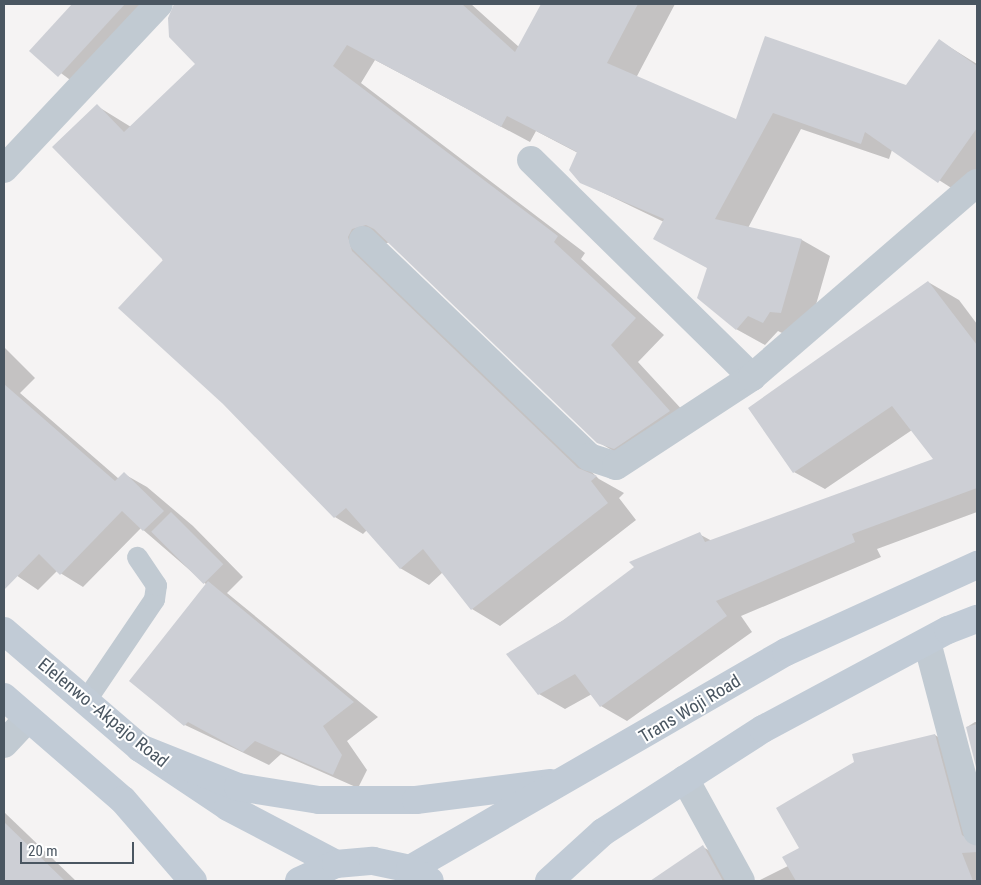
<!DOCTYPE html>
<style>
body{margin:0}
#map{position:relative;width:981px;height:885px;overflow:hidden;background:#f5f3f3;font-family:"Roboto Condensed",sans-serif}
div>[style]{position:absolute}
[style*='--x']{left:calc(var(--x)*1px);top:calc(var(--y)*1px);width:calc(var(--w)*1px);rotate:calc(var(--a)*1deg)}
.shadow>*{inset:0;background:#0003}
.building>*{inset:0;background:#cdcfd5;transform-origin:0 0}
.service>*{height:21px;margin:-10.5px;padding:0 10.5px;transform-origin:10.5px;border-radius:10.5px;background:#c1cad2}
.minor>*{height:28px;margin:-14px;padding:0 14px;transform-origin:14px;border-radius:14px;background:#c1cad2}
.secondary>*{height:28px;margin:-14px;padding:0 14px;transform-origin:14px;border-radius:14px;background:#c1cbd6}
span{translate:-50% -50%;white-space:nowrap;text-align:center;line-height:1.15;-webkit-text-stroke:4px #fff;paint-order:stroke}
.street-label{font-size:18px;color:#4a5661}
.frame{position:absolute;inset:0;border:5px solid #4a5661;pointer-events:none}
.scale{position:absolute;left:20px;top:842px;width:114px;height:22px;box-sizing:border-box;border:2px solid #4a5661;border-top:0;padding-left:6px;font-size:15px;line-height:18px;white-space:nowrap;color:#4a5661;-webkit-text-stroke:4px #fff;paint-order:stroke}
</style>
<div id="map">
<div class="shadow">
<i style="clip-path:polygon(74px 4px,143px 4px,73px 82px,31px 51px)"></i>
<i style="clip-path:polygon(185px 4px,471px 4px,519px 47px,542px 4px,675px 4px,636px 78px,737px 121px,766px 38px,906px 86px,940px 41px,977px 64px,977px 184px,967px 198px,892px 150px,889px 159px,801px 129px,748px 228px,802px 240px,830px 256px,809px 329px,792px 338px,778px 331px,765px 345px,736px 329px,708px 268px,655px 239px,664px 222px,581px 182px,578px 153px,536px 131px,530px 142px,375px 60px,361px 83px,585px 253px,581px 259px,664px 335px,638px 362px,698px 427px,627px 459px,598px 442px,390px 242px,381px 245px,380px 269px,599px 479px,624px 493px,619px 498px,636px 520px,500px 626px,472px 609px,443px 572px,429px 585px,400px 568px,367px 530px,363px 534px,335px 517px,224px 404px,97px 106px,131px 127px,197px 64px,169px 18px)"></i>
<i style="clip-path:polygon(928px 282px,959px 300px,977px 324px,977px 432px,948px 454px,912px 430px,825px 489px,794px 472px)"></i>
<i style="clip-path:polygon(4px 347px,35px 378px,20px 393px,119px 479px,124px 474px,147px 487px,193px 526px,243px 577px,227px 593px,378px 717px,347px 741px,367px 770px,358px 788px,281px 754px,269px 765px,185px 725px,207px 585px,141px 528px,83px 587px,57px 571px,38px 590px,4px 567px)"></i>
<i style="clip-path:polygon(977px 445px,977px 512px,877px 549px,881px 557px,741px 616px,752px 632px,627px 721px,601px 706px,592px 694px,565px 709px,539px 694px,537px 637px,699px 534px,712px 541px)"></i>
<i style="clip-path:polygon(975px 722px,977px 722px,977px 766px,967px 727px)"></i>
<i style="clip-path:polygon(935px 735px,958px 749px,977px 821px,977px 881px,758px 881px,788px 866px,801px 849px)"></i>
<i style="clip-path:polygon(4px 812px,76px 881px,4px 881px)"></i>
<i style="clip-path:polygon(703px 847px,726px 860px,738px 881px,656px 881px)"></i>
</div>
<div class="building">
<i style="clip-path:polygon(72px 4px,125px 4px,58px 77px,29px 51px)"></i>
<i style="clip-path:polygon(174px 4px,462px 4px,515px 52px,541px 4px,638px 4px,607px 63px,736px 119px,765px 36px,906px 85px,939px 39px,977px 66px,977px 128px,938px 183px,865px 132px,861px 144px,773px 113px,715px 219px,802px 239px,781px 313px,770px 312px,763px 323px,748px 316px,736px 330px,697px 298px,707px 268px,653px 239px,664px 219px,580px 183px,569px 170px,577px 152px,507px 116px,501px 127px,347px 45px,333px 66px,558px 236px,554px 242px,636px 318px,611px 345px,670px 411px,614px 449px,597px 443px,374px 229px,366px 225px,352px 229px,348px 237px,352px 251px,578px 468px,597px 476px,591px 481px,608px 503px,471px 610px,423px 549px,400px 569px,346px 508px,334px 518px,223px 404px,118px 308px,163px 260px,52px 147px,97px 104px,124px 132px,195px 64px,169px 37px,168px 18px)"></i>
<i style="clip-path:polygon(928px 281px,977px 345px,977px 488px,852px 534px,855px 542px,716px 601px,727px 616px,600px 707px,575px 674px,538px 695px,506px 654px,562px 621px,634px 567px,629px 562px,700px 532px,705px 542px,933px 459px,892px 406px,793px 473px,748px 408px)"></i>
<i style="clip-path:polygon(4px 384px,115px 481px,124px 472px,164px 511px,143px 531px,122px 511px,60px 575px,39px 554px,4px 590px)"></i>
<i style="left:171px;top:512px;width:74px;height:28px;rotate:45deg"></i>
<i style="clip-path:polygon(208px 581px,354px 702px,323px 726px,342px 755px,333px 775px,255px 741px,243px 752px,188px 722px,184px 726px,129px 681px)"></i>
<i style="clip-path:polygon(977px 724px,977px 771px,966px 727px)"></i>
<i style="clip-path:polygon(935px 734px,962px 835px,977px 846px,977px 852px,962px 853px,973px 881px,796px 881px,782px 857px,799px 848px,776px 808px,854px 762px,852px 754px)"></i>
<i style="clip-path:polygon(4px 822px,65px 881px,4px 881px)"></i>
<i style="clip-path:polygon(703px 845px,723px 881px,650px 881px)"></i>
</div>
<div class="service">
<i style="--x:85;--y:701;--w:123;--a:-55.9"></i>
<i style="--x:154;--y:599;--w:14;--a:-82"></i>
<i style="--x:156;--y:585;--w:34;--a:-124"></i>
</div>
<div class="minor">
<i style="--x:531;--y:160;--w:310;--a:44.5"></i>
<i style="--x:4;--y:169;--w:226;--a:-46.8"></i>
<i style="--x:363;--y:240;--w:313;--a:43.8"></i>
<i style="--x:589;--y:457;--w:28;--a:18"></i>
<i style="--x:616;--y:466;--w:163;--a:-33.2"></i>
<i style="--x:752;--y:377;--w:297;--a:-40.8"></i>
<i style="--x:927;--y:642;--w:196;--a:75.2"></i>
<i style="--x:4;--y:744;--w:35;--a:-47"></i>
<i style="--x:685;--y:779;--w:116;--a:61.2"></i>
</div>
<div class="secondary">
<i style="--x:4;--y:631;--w:179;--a:40.7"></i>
<i style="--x:140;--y:748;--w:106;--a:33.8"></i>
<i style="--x:228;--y:807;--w:122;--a:27.8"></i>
<i style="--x:4;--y:697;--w:157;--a:40.9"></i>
<i style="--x:123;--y:800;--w:107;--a:49.2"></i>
<i style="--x:140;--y:748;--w:105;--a:21.7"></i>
<i style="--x:238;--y:787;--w:82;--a:9.1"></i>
<i style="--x:319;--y:800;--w:97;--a:0"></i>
<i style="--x:416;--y:800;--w:136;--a:-7.2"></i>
<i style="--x:410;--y:869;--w:434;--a:-30"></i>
<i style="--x:786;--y:652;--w:210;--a:-24.5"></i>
<i style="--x:299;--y:881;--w:41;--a:-24.7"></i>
<i style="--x:336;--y:864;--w:37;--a:-5"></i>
<i style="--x:373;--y:861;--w:38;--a:12"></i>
<i style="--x:410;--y:869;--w:23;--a:31"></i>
<i style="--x:549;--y:881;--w:73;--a:-42.2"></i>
<i style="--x:603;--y:832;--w:190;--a:-32.8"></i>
<i style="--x:763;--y:729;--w:210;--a:-28.2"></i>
<i style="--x:948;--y:630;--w:31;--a:-21"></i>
</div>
<div class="street-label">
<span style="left:690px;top:709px;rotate:-31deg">Trans Woji Road</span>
<span style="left:103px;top:713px;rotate:39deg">Elelenwo -Akpajo Road</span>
</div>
<div class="frame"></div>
<div class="scale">20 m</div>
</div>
